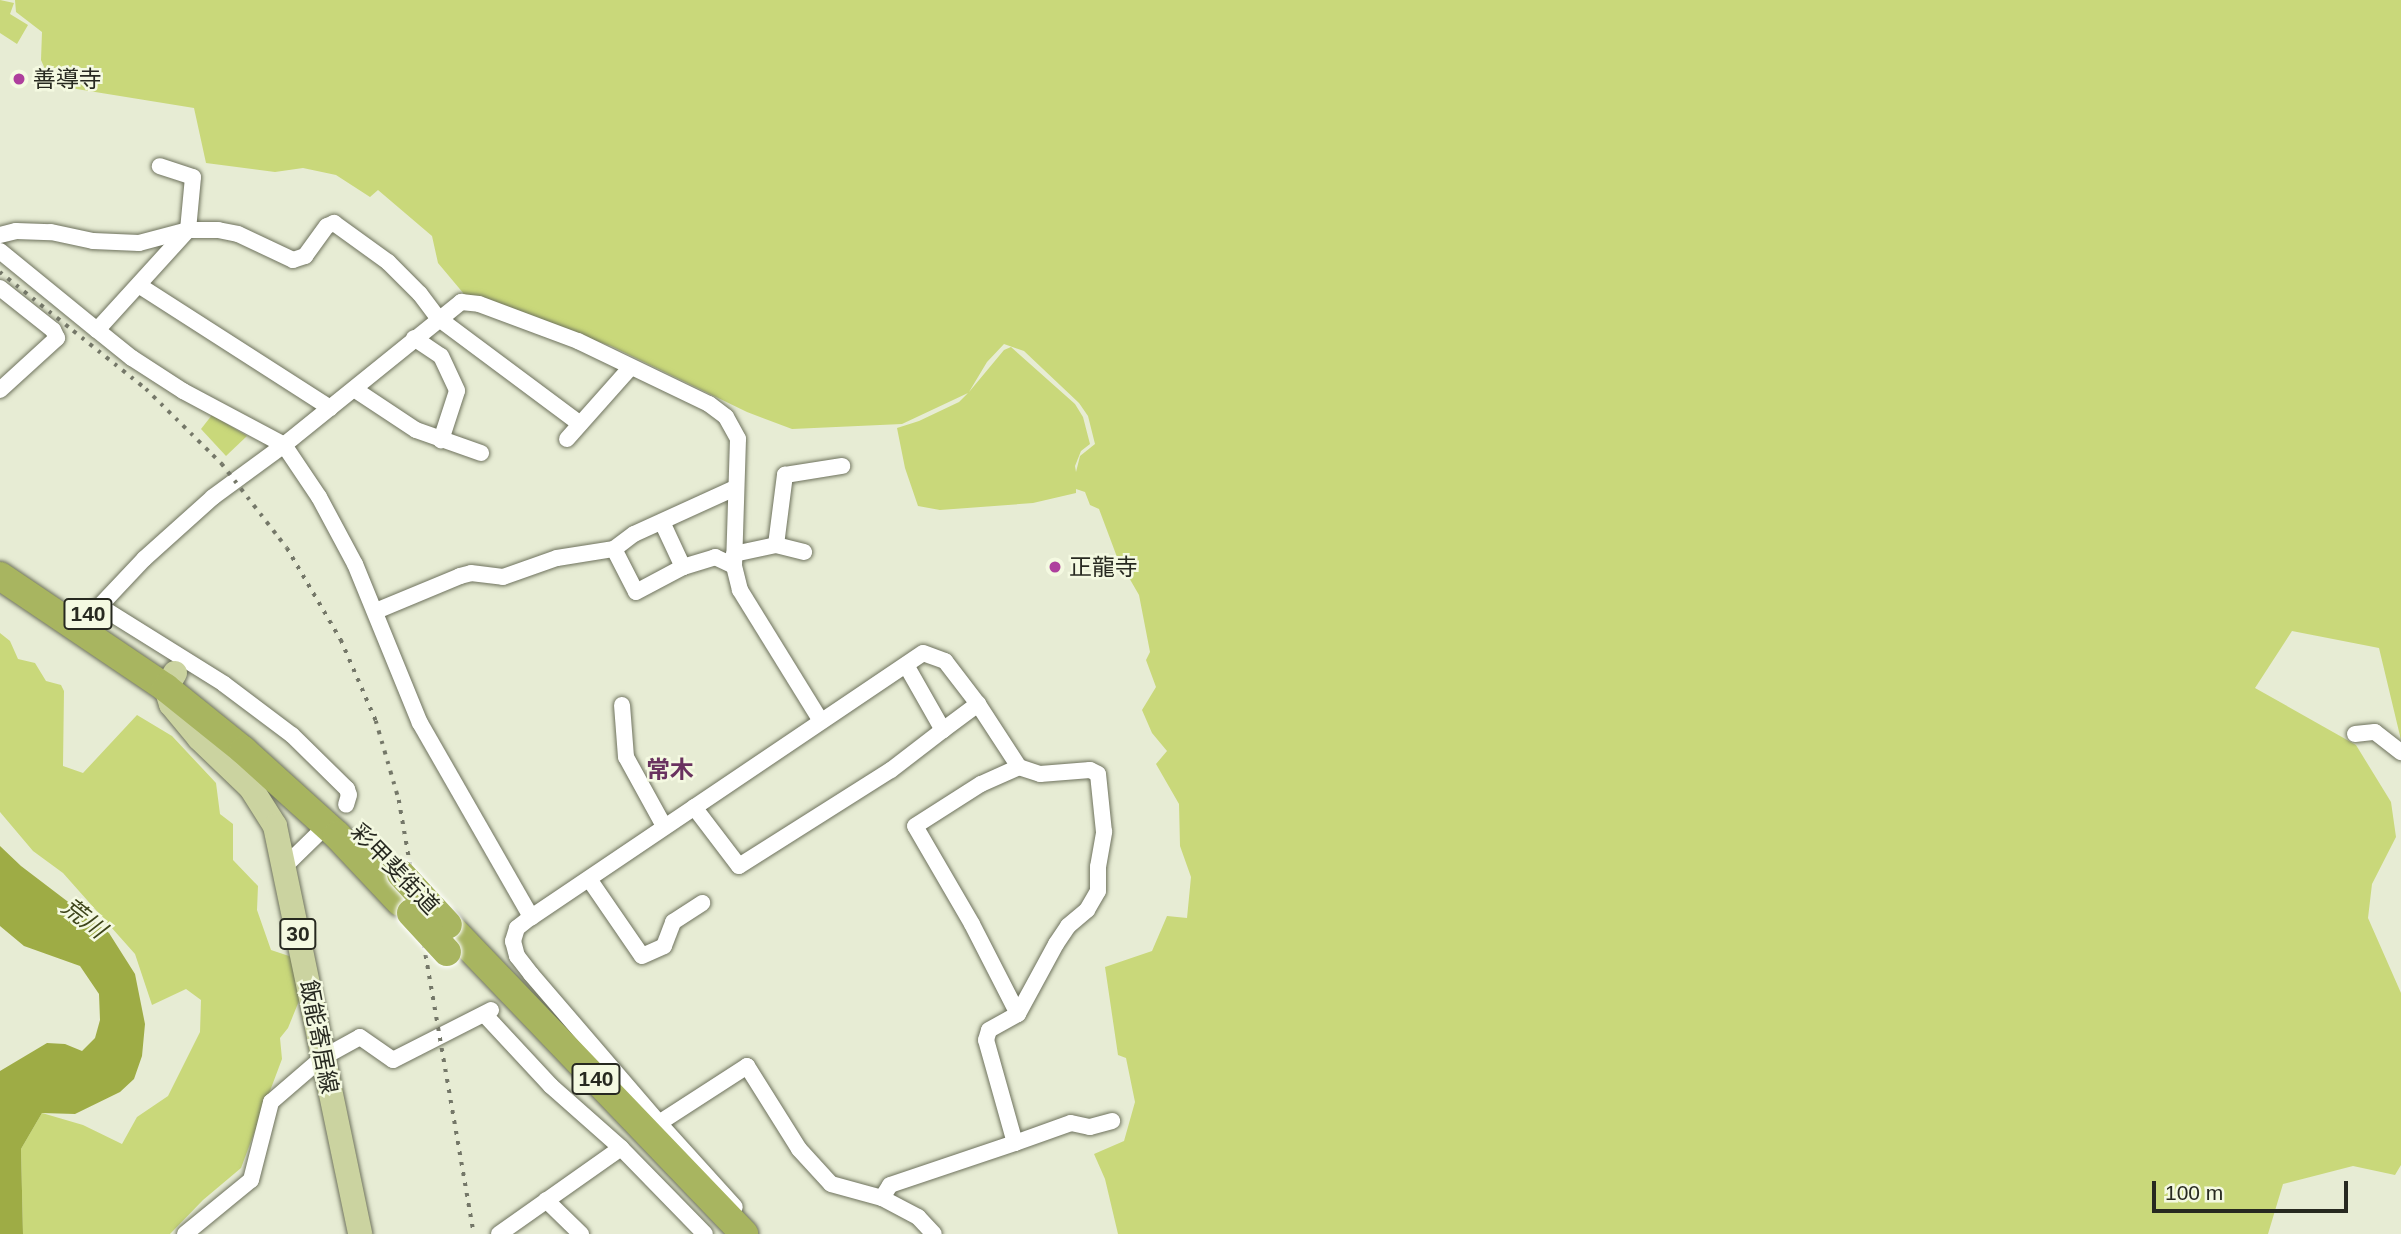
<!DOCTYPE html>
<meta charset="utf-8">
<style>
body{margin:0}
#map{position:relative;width:2401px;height:1234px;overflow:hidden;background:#e7ecd4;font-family:Helvetica,"Noto Sans JP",sans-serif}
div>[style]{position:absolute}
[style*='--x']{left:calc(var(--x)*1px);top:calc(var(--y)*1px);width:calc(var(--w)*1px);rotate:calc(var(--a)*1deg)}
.green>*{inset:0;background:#c9d87a}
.water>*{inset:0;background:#9eac45}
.roads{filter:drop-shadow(0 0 2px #6e725d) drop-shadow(0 0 2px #6e725d)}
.street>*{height:16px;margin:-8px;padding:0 8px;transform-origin:8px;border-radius:8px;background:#fff}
.primary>*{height:24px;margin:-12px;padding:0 12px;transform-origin:12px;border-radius:12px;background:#cbd3a0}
.highway>*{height:28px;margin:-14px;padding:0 14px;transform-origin:14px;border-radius:14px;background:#a8b560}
.rail>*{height:3.5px;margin-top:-1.75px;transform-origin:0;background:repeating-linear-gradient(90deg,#747768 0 3.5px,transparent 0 10.5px)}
.bridges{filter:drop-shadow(0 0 2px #fff) drop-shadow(0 0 2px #fff)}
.highway-bridge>*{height:28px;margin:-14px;padding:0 14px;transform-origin:14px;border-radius:14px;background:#a8b560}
.dots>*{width:19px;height:19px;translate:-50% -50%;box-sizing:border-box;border:4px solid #f4f9e1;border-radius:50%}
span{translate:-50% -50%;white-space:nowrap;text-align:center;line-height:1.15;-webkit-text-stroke:5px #f4f9e1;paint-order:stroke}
.shield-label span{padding:2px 5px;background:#f4f9e1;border:2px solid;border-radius:5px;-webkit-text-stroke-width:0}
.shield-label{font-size:21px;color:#272920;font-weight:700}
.poi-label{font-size:23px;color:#272920}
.left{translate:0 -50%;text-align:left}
.street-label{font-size:23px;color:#272920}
.neighbourhood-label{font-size:24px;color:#69325f;font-weight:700}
.water-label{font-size:24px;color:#3e451a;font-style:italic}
.scale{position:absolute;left:2152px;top:1181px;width:196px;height:32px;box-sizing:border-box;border:4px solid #272920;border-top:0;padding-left:9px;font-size:21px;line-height:24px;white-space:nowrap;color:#272920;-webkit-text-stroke:5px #f4f9e1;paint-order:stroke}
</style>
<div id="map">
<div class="green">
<i style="clip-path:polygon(0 0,14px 3px,10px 14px,28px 25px,17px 44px,0 33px)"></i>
<i style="clip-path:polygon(evenodd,15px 0,2401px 0,2401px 740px,2379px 648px,2292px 631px,2255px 688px,2356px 745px,2391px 802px,2396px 837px,2372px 884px,2368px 918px,2401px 993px,2401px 1165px,2395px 1175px,2353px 1166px,2283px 1184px,2268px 1234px,1118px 1234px,1105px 1179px,1094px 1154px,1124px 1141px,1135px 1102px,1126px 1058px,1118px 1055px,1105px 967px,1152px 951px,1167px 916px,1187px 918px,1191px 877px,1180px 846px,1179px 804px,1156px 764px,1167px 751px,1152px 733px,1142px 710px,1156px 687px,1146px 660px,1150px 652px,1139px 595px,1117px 557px,1099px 509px,1090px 505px,1085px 492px,1076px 489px,1076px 493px,1033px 503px,940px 510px,918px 506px,905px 468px,897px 428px,919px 421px,959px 402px,968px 393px,902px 424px,792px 429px,747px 412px,611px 346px,464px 294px,438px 263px,432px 236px,378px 190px,370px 197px,336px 175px,303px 168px,275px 172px,206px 163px,194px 108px,52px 85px,41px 60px,42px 32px,16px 12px,15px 0,1004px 344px,1024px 351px,1079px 403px,1088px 416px,1095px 444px,1080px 456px,1076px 472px,1075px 466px,1081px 451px,1090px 444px,1083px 417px,1075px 404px,1011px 347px,1004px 350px,969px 392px,987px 362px,1004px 344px)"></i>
<i style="clip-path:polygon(212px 415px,247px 436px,226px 456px,201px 429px)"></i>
<i style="clip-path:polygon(0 633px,10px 641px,18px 659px,35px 663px,46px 681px,61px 685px,64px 691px,63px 766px,83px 773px,137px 715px,172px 736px,216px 783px,220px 814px,233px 824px,233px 860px,258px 886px,257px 910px,271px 950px,289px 956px,300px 967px,299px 1001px,288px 1028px,280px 1038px,282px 1059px,241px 1168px,203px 1200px,170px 1234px,23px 1234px,21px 1149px,42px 1113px,83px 1125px,122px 1144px,137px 1117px,168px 1096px,200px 1032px,201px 1000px,186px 989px,152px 1005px,135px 954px,63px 873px,33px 851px,0 812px)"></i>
</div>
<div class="water">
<i style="clip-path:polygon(0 846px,21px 866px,109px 933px,135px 974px,145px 1024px,142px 1056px,134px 1079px,120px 1092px,75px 1114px,42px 1113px,21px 1149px,23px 1234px,0 1234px,0 1071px,47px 1043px,65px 1044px,82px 1051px,95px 1038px,100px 1020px,99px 994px,80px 966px,24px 946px,0 926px)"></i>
</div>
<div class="roads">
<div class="street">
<i style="--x:0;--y:235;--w:16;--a:-14"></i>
<i style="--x:16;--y:231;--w:35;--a:2"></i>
<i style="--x:51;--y:232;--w:43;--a:12.1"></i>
<i style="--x:93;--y:241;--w:46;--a:2.5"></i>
<i style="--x:139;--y:243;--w:51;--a:-14.9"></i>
<i style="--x:188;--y:230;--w:53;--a:-84.6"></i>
<i style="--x:193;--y:177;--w:35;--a:-162"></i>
<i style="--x:0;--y:251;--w:125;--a:39.2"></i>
<i style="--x:97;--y:330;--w:135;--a:-47.7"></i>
<i style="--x:188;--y:230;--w:30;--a:0"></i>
<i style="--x:218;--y:230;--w:20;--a:11"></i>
<i style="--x:238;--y:234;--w:61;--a:25.3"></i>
<i style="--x:293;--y:260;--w:13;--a:-18"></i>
<i style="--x:305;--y:256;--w:37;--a:-54"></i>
<i style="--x:327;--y:226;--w:8;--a:-23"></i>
<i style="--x:334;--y:223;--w:67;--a:35.8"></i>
<i style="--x:388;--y:262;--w:45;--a:45"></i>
<i style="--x:420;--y:294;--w:30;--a:53"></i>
<i style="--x:438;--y:318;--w:177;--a:36.7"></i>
<i style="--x:140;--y:286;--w:226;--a:32.7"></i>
<i style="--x:0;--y:288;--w:68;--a:38.4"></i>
<i style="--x:53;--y:330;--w:9;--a:63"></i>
<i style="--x:57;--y:338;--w:77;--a:137.6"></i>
<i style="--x:97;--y:330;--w:45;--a:38.7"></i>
<i style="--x:132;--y:358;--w:61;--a:32.9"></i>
<i style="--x:183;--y:391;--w:115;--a:28.1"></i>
<i style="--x:284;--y:445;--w:63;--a:56.1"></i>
<i style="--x:319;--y:497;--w:76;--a:61.8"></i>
<i style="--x:355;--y:564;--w:172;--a:67.8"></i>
<i style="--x:420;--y:723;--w:224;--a:60.2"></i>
<i style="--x:414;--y:338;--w:32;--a:34"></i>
<i style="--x:441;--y:356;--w:38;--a:65"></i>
<i style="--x:457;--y:391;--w:52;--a:108.1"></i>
<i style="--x:354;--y:389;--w:74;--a:33.5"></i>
<i style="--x:416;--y:430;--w:69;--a:19.5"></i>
<i style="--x:567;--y:439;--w:96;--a:-48.4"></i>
<i style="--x:662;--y:522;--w:50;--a:65"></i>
<i style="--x:776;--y:545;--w:71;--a:-82.7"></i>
<i style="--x:785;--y:475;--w:58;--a:-9"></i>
<i style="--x:614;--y:549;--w:48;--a:62.9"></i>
<i style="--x:636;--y:592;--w:53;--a:-28"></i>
<i style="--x:683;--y:567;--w:34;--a:-17"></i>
<i style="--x:715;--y:557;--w:21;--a:25"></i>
<i style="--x:734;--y:554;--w:43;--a:-12.1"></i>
<i style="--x:776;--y:545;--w:29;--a:14"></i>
<i style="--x:101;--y:607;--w:145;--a:32"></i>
<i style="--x:224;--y:684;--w:85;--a:36.9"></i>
<i style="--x:292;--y:735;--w:77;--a:44.5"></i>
<i style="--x:347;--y:789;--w:6;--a:72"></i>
<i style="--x:349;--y:795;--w:10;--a:107"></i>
<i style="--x:376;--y:611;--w:91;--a:-22.6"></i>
<i style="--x:460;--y:576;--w:11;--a:-15"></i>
<i style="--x:471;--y:573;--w:32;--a:7"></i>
<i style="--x:503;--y:577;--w:57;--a:-19.4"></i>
<i style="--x:557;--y:558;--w:58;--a:-9"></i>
<i style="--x:614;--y:549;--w:25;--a:-37"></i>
<i style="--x:634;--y:534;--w:111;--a:-24.5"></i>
<i style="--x:79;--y:628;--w:95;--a:-46.7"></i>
<i style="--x:144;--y:559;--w:93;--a:-41.9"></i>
<i style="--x:213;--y:497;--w:88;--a:-36.2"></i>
<i style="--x:284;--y:445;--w:228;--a:-38.9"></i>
<i style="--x:461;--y:302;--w:18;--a:6"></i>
<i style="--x:479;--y:304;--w:106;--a:20.5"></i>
<i style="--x:578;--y:341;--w:145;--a:25.7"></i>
<i style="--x:709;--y:404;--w:21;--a:37"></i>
<i style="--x:726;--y:417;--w:25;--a:61"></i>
<i style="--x:738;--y:439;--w:127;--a:91.8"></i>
<i style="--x:734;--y:566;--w:25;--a:76"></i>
<i style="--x:740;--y:590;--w:154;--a:58.3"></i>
<i style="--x:906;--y:665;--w:75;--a:60.4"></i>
<i style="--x:943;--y:730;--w:44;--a:-36.6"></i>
<i style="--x:622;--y:705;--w:52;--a:85.6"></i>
<i style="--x:626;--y:757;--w:79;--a:61.2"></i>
<i style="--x:2355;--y:734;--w:20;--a:-6"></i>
<i style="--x:2375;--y:732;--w:33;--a:38"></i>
<i style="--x:694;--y:807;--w:74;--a:52.7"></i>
<i style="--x:739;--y:866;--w:180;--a:-32.3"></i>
<i style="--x:891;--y:770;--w:66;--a:-37.6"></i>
<i style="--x:285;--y:866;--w:49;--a:-44.2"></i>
<i style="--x:589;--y:879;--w:93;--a:55.5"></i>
<i style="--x:642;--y:956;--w:24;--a:-24"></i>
<i style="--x:664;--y:946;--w:26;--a:-69"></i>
<i style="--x:673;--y:922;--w:35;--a:-33"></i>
<i style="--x:1018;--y:1014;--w:101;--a:-117.1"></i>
<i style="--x:972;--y:924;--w:113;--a:-120.2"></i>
<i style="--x:915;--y:826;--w:78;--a:-32.5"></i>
<i style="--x:981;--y:784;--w:42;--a:-24.1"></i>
<i style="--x:485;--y:1015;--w:97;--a:47.1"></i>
<i style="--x:551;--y:1086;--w:94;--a:41.5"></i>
<i style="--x:621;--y:1148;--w:120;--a:45.7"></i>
<i style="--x:659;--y:1123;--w:113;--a:47.9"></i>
<i style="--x:1015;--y:1143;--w:59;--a:-19.7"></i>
<i style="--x:1071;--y:1123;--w:19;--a:12"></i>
<i style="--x:1090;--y:1127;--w:23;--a:-15"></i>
<i style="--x:882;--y:1198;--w:15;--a:-58"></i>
<i style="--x:890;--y:1185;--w:132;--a:-18.6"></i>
<i style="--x:1015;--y:1143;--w:107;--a:-105.7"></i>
<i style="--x:986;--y:1040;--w:10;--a:-73"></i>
<i style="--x:989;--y:1030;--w:33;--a:-29"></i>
<i style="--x:1018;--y:1014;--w:80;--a:-61.5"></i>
<i style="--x:1056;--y:944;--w:22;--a:-56"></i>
<i style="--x:1068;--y:926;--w:25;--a:-40"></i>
<i style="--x:1087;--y:910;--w:22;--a:-60"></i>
<i style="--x:1098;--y:891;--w:24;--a:-90"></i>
<i style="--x:1098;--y:867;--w:36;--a:-80"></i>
<i style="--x:1104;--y:832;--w:58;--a:-95.9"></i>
<i style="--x:1098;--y:774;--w:9;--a:-153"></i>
<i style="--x:1090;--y:770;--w:50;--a:175.4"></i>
<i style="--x:1040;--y:774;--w:22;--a:-162"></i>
<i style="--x:1019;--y:767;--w:75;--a:-123.1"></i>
<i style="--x:978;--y:704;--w:54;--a:-127.5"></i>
<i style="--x:945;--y:661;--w:23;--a:-160"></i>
<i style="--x:923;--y:653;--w:473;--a:146"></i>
<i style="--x:531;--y:917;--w:18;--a:142"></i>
<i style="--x:517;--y:928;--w:14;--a:107"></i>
<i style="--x:513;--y:941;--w:16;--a:75"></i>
<i style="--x:517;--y:956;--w:23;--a:52"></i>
<i style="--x:531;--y:974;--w:196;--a:49.3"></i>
<i style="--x:659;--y:1123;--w:105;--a:-32.9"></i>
<i style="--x:747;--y:1066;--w:98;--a:57.9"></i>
<i style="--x:799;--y:1149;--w:47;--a:47.6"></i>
<i style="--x:831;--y:1184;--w:53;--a:15.4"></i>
<i style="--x:882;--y:1198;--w:41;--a:27.8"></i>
<i style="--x:918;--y:1217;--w:23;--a:47"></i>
<i style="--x:546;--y:1200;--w:49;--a:44.2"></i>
<i style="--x:185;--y:1234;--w:85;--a:-39.3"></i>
<i style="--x:251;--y:1180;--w:81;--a:-75.6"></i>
<i style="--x:271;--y:1102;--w:67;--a:-40.8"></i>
<i style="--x:322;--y:1058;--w:43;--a:-28.9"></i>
<i style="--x:360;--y:1037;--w:40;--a:34.9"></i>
<i style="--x:393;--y:1060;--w:110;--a:-27"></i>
<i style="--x:499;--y:1234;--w:149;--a:-35.2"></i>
</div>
<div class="primary">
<i style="--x:175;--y:673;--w:17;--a:121"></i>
<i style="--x:166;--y:688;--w:17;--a:73"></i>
<i style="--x:171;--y:704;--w:44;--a:50.5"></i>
<i style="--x:199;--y:738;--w:72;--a:43.9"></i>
<i style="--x:251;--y:788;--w:45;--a:57.7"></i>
<i style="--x:275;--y:826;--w:417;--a:78.2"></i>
</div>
<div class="highway">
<i style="--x:0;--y:576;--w:200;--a:34"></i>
<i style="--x:166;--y:688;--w:99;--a:38.8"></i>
<i style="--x:243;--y:750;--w:127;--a:42.1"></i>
<i style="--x:337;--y:835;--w:92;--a:46.8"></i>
<i style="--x:448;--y:925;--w:428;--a:46.2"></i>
</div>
</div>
<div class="rail">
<i style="--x:0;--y:272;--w:187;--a:38.7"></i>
<i style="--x:146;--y:389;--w:107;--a:44.6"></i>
<i style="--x:222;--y:464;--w:106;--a:52.3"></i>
<i style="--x:287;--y:548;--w:107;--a:59.6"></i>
<i style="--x:341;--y:640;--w:88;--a:66.6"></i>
<i style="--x:376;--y:721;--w:82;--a:73.8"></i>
<i style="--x:399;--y:800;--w:440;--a:80.2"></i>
</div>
<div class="bridges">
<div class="highway-bridge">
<i style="--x:401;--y:874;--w:69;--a:47.3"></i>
<i style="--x:411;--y:913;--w:53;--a:47.3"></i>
</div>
</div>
<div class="dots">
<i style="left:19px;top:79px;background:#ae3f9d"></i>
<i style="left:1055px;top:567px;background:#ae3f9d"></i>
</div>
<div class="shield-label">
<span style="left:88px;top:614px">140</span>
<span style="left:298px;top:934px">30</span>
<span style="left:596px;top:1079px">140</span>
</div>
<div class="poi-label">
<span class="left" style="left:33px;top:79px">善導寺</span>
<span class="left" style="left:1069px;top:567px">正龍寺</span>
</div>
<div class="street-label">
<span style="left:395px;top:869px;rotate:46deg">彩甲斐街道</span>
<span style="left:319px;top:1037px;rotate:79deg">飯能寄居線</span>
</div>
<div class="neighbourhood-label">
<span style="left:670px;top:770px">常木</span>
</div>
<div class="water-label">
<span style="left:84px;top:918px;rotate:38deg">荒川</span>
</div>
<div class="scale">100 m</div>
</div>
